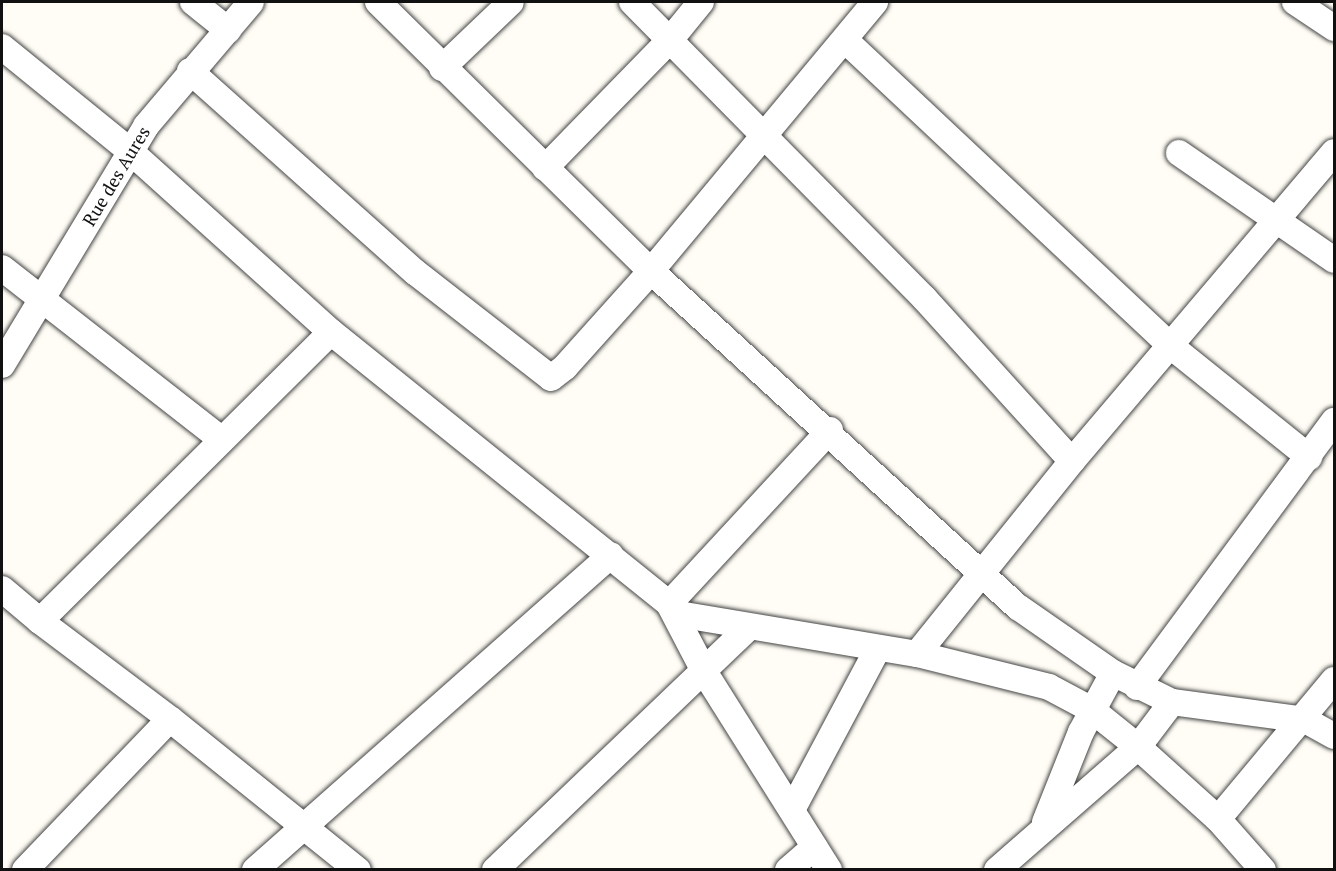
<!DOCTYPE html>
<style>
body{margin:0}
#map{position:relative;width:1336px;height:871px;overflow:hidden;background:#fffdf5;font-family:"PT Serif",serif}
div>[style]{position:absolute}
[style*='--x']{left:calc(var(--x)*1px);top:calc(var(--y)*1px);width:calc(var(--w)*1px);rotate:calc(var(--a)*1deg)}
.roads{filter:drop-shadow(0 0 2px #444) drop-shadow(0 0 2px #444)}
.street>*{height:26px;margin:-13px;padding:0 13px;transform-origin:13px;border-radius:13px;background:#fff}
span{translate:-50% -50%;white-space:nowrap;text-align:center;line-height:1.15;-webkit-text-stroke:6px #fff;paint-order:stroke}
.street-label{font-size:18px;color:#111}
.frame{position:absolute;inset:0;border:3px solid #111;pointer-events:none}
</style>
<div id="map">
<div class="roads">
<div class="street">
<i style="--x:193;--y:2;--w:45;--a:38.7"></i>
<i style="--x:378;--y:2;--w:383;--a:44.6"></i>
<i style="--x:651;--y:271;--w:498;--a:42.5"></i>
<i style="--x:1018;--y:607;--w:116;--a:34.8"></i>
<i style="--x:1113;--y:673;--w:66;--a:26.2"></i>
<i style="--x:1172;--y:702;--w:134;--a:7.7"></i>
<i style="--x:1305;--y:720;--w:33;--a:29"></i>
<i style="--x:632;--y:2;--w:416;--a:45.4"></i>
<i style="--x:924;--y:298;--w:220;--a:47.8"></i>
<i style="--x:1295;--y:2;--w:47;--a:33.7"></i>
<i style="--x:845;--y:40;--w:449;--a:43.2"></i>
<i style="--x:1172;--y:347;--w:176;--a:38.8"></i>
<i style="--x:2;--y:47;--w:166;--a:39.1"></i>
<i style="--x:131;--y:152;--w:269;--a:42"></i>
<i style="--x:331;--y:332;--w:434;--a:38.8"></i>
<i style="--x:669;--y:604;--w:78;--a:62.4"></i>
<i style="--x:705;--y:673;--w:233;--a:57.8"></i>
<i style="--x:442;--y:68;--w:95;--a:-43.7"></i>
<i style="--x:190;--y:71;--w:302;--a:41.8"></i>
<i style="--x:415;--y:272;--w:172;--a:37.9"></i>
<i style="--x:551;--y:378;--w:18;--a:-38"></i>
<i style="--x:565;--y:367;--w:129;--a:-48.1"></i>
<i style="--x:651;--y:271;--w:350;--a:-50.2"></i>
<i style="--x:1179;--y:153;--w:188;--a:34.6"></i>
<i style="--x:545;--y:168;--w:179;--a:-45.7"></i>
<i style="--x:670;--y:40;--w:49;--a:-50.8"></i>
<i style="--x:2;--y:268;--w:279;--a:38"></i>
<i style="--x:2;--y:365;--w:279;--a:-58.9"></i>
<i style="--x:146;--y:126;--w:162;--a:-49.7"></i>
<i style="--x:2;--y:589;--w:50;--a:40.1"></i>
<i style="--x:40;--y:621;--w:410;--a:-44.8"></i>
<i style="--x:669;--y:604;--w:237;--a:-47.2"></i>
<i style="--x:678;--y:614;--w:242;--a:9.5"></i>
<i style="--x:917;--y:654;--w:136;--a:14"></i>
<i style="--x:1049;--y:687;--w:49;--a:28.1"></i>
<i style="--x:1092;--y:710;--w:59;--a:38.8"></i>
<i style="--x:1138;--y:747;--w:108;--a:42"></i>
<i style="--x:1218;--y:819;--w:68;--a:48.6"></i>
<i style="--x:917;--y:654;--w:248;--a:-51.2"></i>
<i style="--x:1072;--y:461;--w:405;--a:-49.7"></i>
<i style="--x:1137;--y:687;--w:331;--a:-53.5"></i>
<i style="--x:170;--y:719;--w:241;--a:38.8"></i>
<i style="--x:792;--y:810;--w:183;--a:-62"></i>
<i style="--x:1218;--y:819;--w:181;--a:-50.2"></i>
<i style="--x:1045;--y:822;--w:97;--a:-68.2"></i>
<i style="--x:1081;--y:732;--w:67;--a:-61.5"></i>
<i style="--x:25;--y:870;--w:209;--a:-46.2"></i>
<i style="--x:170;--y:719;--w:163;--a:-143"></i>
<i style="--x:255;--y:870;--w:475;--a:-41.5"></i>
<i style="--x:495;--y:870;--w:350;--a:-43.7"></i>
<i style="--x:788;--y:870;--w:35;--a:-41"></i>
<i style="--x:997;--y:870;--w:187;--a:-41.1"></i>
<i style="--x:1138;--y:747;--w:56;--a:-52.9"></i>
</div>
</div>
<div class="street-label">
<span style="left:116px;top:176px;rotate:-59deg">Rue des Aures</span>
</div>
<div class="frame"></div>
</div>
